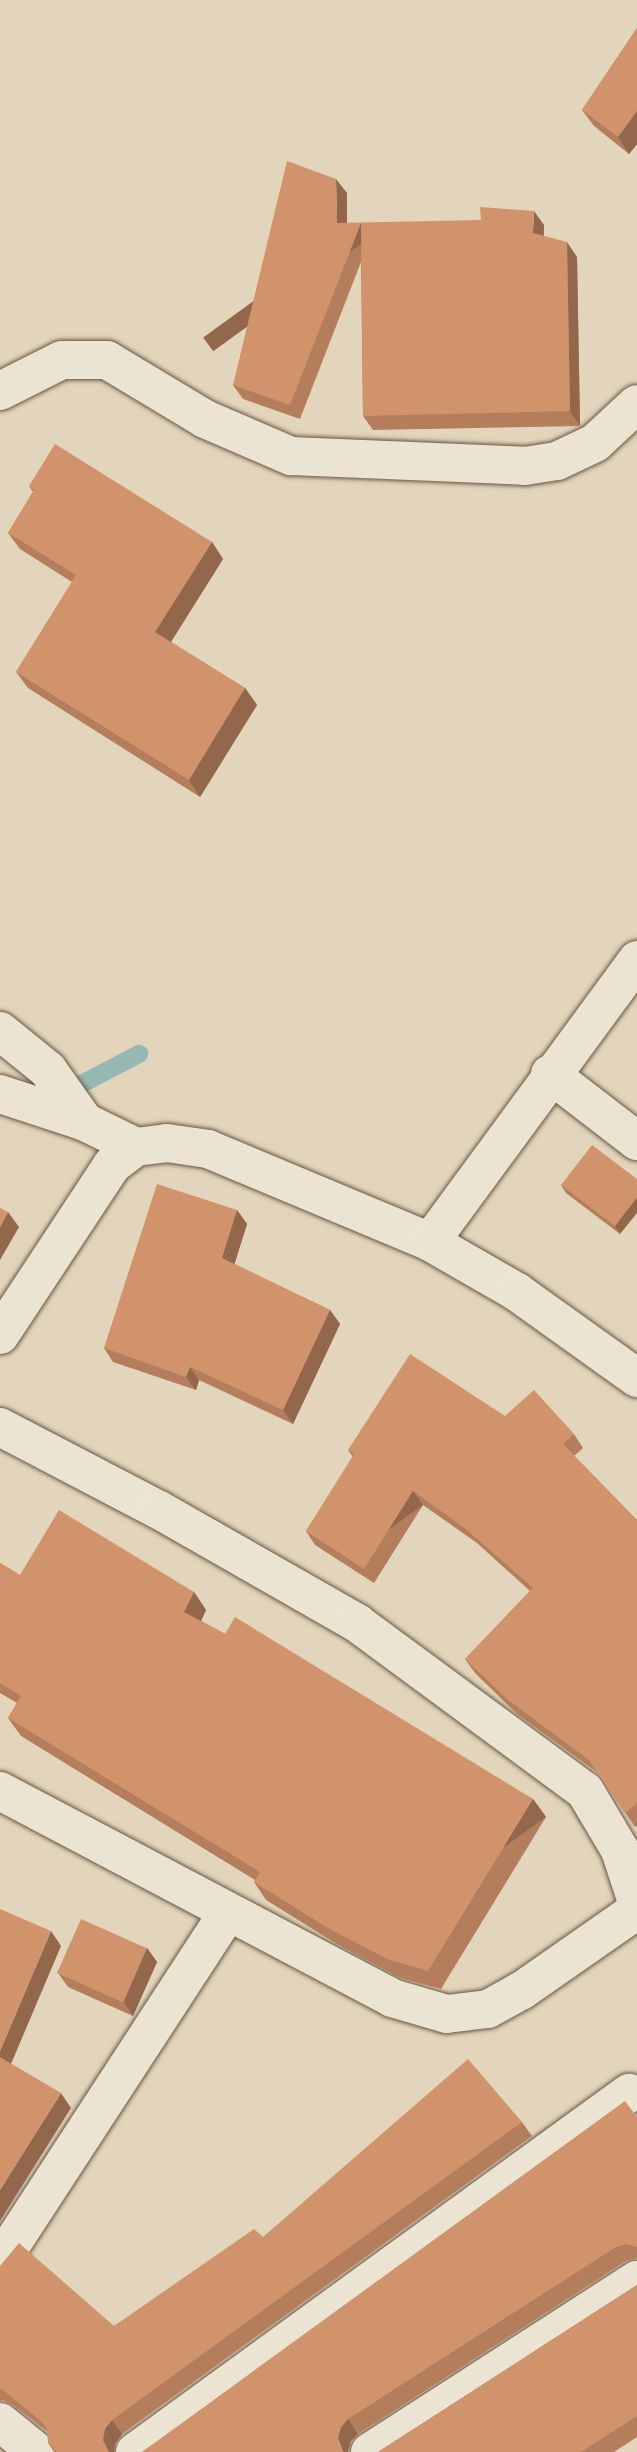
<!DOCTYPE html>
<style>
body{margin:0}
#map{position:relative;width:637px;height:2452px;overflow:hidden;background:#e2d5bb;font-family:"IM FELL Double Pica",serif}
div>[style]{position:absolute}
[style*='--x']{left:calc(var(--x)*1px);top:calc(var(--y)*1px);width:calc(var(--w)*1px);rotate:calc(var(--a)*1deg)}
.stream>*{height:18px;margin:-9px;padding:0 9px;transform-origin:9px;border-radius:9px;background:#95b8b3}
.roads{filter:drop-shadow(0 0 2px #685643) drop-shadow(0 0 2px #685643)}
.street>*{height:38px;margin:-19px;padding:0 19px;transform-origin:19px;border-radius:19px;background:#ece4d3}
.wall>*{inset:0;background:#b47e5d}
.shaded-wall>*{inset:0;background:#92674c;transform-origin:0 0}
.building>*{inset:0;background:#d1936c;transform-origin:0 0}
span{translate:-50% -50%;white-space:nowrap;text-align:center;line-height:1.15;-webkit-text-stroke:6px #ece4d3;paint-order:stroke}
</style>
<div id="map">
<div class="stream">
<i style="--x:58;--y:1090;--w:14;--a:-4"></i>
<i style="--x:72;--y:1089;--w:76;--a:-27.6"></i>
</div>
<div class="roads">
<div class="street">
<i style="--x:0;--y:391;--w:69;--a:-26.6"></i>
<i style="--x:62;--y:360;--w:45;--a:0"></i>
<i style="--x:107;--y:360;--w:114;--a:31"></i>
<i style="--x:205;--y:419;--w:94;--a:23.3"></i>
<i style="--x:291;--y:456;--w:234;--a:2.4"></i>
<i style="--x:525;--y:466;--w:32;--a:-9"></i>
<i style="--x:557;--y:461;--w:42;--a:-25.3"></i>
<i style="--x:595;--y:443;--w:57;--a:-42.9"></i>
<i style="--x:0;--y:1031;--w:62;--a:39.1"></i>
<i style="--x:48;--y:1070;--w:64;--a:54.6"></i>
<i style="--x:550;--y:1074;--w:110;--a:37.6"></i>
<i style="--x:0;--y:1094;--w:89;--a:18.2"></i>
<i style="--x:85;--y:1122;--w:57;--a:26.1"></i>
<i style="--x:430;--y:1242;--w:350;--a:-53.7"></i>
<i style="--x:0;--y:1335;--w:204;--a:-56.6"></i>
<i style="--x:112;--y:1165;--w:30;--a:-37"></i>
<i style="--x:136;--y:1147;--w:31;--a:-7"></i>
<i style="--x:167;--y:1143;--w:41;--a:8.3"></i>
<i style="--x:208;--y:1149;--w:241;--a:22.7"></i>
<i style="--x:430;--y:1242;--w:100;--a:29.9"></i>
<i style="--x:517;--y:1292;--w:148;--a:35.6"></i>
<i style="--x:0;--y:1427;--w:179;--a:27.6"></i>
<i style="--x:159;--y:1510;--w:228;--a:29.7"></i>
<i style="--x:357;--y:1623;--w:283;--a:36.4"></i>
<i style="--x:585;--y:1791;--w:69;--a:59.3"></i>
<i style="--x:620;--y:1850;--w:55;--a:71.9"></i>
<i style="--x:0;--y:1791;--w:443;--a:27.8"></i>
<i style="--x:392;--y:1998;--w:57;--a:16.2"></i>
<i style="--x:447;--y:2014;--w:41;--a:-7"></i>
<i style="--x:488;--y:2009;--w:38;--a:-29"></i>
<i style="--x:521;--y:1991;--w:141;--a:-34.9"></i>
<i style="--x:0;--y:2262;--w:418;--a:-56.9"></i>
<i style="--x:0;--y:2422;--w:48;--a:39"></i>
<i style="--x:135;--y:2452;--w:611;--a:-36.01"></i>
<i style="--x:370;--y:2452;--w:318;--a:-32.8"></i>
</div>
</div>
<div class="wall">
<i style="clip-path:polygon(637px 28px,637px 144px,629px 154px,594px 126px,582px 110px)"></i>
<i style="clip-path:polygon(347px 193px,347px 223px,544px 225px,544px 236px,577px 257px,580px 426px,373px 430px,363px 416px,361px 262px,300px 419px,243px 399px,233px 385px)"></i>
<i style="clip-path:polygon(29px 486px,212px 542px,223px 559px,171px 642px,245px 688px,257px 705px,200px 797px,28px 688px,16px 672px,72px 582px,20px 549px,8px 533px,33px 492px)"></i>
<i style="clip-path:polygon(637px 1179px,620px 1234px,566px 1193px,561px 1185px)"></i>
<i style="clip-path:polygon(237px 1210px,247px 1224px,234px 1264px,330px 1310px,340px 1324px,293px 1424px,199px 1380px,196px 1390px,113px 1362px,104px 1348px)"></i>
<i style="clip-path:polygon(574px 1434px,583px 1448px,574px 1456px,637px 1520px,637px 1826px,635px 1827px,598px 1773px,517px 1714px,475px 1673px,465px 1659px,530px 1591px,477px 1543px,423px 1505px,374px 1583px,315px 1545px,306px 1531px,353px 1457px,348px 1450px)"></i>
<i style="clip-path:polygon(0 1563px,20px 1575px,194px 1592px,206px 1610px,201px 1621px,533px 1799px,546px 1817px,441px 1989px,400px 1978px,340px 1946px,266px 1900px,254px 1882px,255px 1880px,21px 1736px,8px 1718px,17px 1703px,0 1693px)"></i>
<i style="clip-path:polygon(147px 1948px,157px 1962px,133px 2016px,68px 1987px,58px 1973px)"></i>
<i style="clip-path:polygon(637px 2117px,637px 2258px,626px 2261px,358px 2434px,351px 2441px,142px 2452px)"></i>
<i style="clip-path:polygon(522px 2122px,532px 2136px,122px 2434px,115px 2444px,114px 2452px,54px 2452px,48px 2443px,48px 2432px,13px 2405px,3px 2400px,0 2401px,0 2266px,114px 2326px,263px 2237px)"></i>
<i style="clip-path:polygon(637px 2285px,637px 2437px,614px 2452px,378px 2452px)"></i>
</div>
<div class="shaded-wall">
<i style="clip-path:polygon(637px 111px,637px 144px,629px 154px,618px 137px)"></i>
<i style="clip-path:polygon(336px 179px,347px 193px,347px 238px,337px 223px)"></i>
<i style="clip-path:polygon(534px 211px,544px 225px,543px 247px,533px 233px)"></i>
<i style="left:361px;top:223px;width:17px;height:195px;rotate:54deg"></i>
<i style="clip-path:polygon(567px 242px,577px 257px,580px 426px,570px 411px)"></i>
<i style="clip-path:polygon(212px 542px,223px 559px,167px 648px,155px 632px)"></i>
<i style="clip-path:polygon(245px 688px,257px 705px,200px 797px,189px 780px)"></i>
<i style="clip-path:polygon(637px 1197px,637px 1213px,620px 1234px,615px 1226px)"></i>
<i style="clip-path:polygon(237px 1210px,247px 1224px,232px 1272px,222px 1258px)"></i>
<i style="clip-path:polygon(8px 1212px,19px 1227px,0 1260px,0 1227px)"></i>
<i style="clip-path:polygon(330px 1310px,340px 1324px,293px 1424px,283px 1410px)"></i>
<i style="clip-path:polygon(190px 1367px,199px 1380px,196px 1390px,186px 1377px)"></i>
<i style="left:413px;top:1491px;width:17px;height:92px;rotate:54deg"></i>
<i style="clip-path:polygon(194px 1592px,206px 1610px,197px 1630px,184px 1612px)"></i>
<i style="left:533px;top:1799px;width:22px;height:202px;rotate:54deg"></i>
<i style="clip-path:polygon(51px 1931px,61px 1946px,8px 2071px,0 2059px,0 2051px)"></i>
<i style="clip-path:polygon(147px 1948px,157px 1962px,133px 2016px,124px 2002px)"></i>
<i style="clip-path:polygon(61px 2093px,71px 2108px,0 2221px,0 2190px)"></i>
<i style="clip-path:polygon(348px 2419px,358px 2434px,351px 2441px,348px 2452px,343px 2452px,338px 2438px,341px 2427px)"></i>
<i style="clip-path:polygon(112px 2420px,122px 2434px,115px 2444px,114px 2452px,108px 2452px,103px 2440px,105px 2429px)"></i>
</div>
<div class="building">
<i style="clip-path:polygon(637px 28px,637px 111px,618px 137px,582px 110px)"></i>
<i style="clip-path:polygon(287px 161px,336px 179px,337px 223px,481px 220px,480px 207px,534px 211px,533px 233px,567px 242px,570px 411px,363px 416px,361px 223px,290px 405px,233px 385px)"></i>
<i style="clip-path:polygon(55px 444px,212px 542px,155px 632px,245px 688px,189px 780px,16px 672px,76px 575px,8px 533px,34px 490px,29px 486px)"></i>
<i style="clip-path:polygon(592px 1145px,637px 1179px,637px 1197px,615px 1226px,561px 1185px)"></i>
<i style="clip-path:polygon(157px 1184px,237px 1210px,222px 1258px,330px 1310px,283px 1410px,190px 1367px,186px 1377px,104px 1348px)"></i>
<i style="clip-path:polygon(0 1208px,8px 1212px,0 1227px)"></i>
<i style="clip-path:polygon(410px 1354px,505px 1416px,534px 1390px,574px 1434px,563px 1444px,637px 1520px,637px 1803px,625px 1813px,589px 1760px,508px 1700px,465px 1659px,533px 1588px,467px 1530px,413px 1491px,364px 1569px,306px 1531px,354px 1454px,348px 1450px)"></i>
<i style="clip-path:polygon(59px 1510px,194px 1592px,184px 1612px,225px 1634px,235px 1617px,533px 1799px,428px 1971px,387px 1959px,328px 1928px,254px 1882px,260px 1872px,8px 1718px,21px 1696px,0 1683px,0 1563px,20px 1575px)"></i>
<i style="clip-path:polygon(0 1909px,51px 1931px,0 2051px)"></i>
<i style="left:81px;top:1919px;width:72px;height:59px;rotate:24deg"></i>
<i style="clip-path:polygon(0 2057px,61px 2093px,0 2190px)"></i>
<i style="clip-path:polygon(468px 2059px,522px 2122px,112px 2420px,105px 2429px,103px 2440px,109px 2452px,56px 2452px,48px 2443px,47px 2430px,41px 2421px,3px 2390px,0 2389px,0 2266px,19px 2243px,114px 2326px,254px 2229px,263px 2237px)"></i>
<i style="clip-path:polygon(625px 2101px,637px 2117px,637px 2247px,626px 2244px,616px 2247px,348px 2419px,341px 2427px,338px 2438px,342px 2450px,344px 2452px,142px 2452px)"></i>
<i style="clip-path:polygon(637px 2285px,637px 2416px,581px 2452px,378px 2452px)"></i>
</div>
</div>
